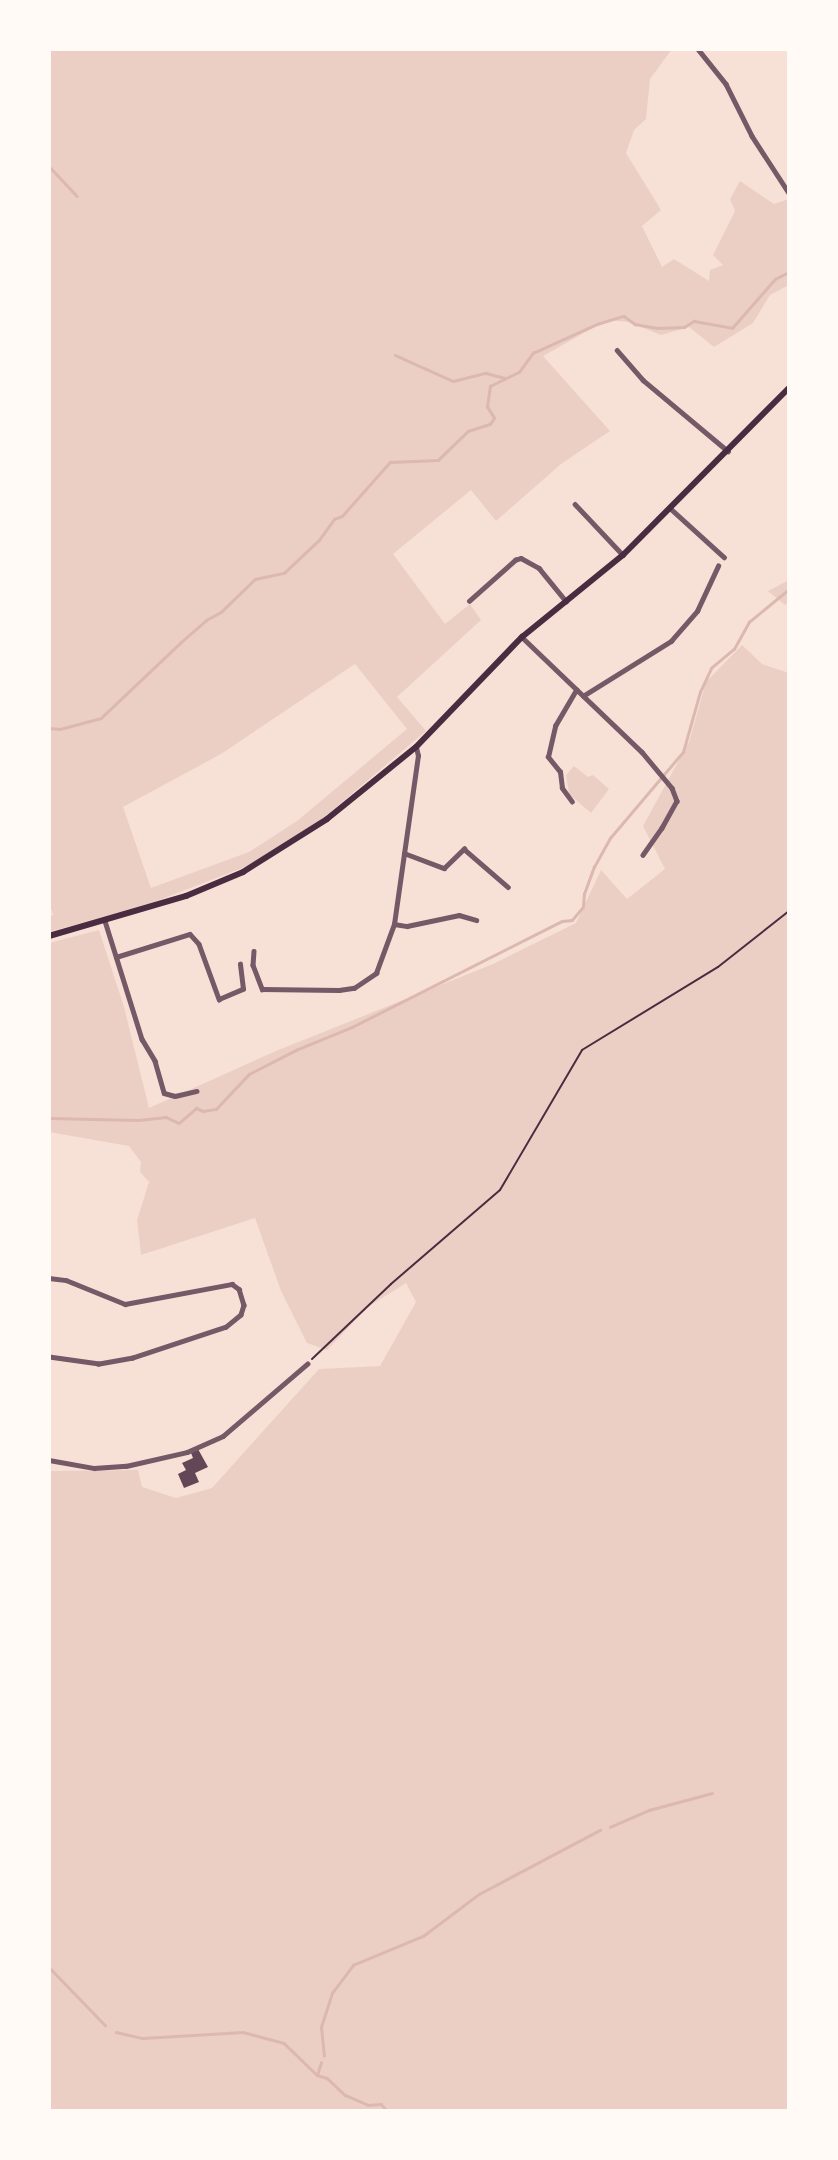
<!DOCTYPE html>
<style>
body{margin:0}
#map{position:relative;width:838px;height:2160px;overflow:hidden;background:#f7e1d7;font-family:"Space Grotesk",sans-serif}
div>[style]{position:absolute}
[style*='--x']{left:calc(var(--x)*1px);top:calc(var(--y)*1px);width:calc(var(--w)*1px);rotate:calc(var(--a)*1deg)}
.green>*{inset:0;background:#ebcfc5}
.stream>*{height:2.5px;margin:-1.25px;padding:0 1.25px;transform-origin:1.25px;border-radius:1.25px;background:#dcb8b0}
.building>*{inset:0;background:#644757}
.path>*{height:2px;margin:-1px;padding:0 1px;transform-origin:1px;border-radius:1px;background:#4a2c40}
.minor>*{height:4.5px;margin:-2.25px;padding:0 2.25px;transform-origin:2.25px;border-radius:2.25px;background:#755966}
.secondary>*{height:6px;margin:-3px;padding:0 3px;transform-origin:3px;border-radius:3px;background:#4a2c40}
span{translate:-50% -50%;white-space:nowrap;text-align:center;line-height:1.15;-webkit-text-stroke:7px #fffaf5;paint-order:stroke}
.frame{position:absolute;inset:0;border:51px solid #fffaf5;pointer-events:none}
</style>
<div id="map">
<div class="green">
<i style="clip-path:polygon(evenodd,49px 49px,672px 49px,650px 79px,646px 119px,634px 130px,626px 153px,661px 210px,642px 226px,662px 267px,674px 259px,709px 281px,710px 270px,723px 265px,713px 255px,735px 211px,730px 199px,740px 181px,774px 204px,789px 199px,789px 285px,770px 295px,753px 323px,714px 347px,689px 327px,661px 335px,628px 322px,607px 320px,543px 356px,610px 431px,561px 464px,496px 521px,471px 490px,393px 554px,445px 624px,470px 604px,481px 620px,397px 697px,426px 731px,322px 819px,250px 865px,154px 902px,49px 932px,49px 916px,53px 915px,49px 901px,49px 49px,355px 664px,407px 729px,297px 821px,249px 852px,151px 888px,123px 807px,221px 754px,355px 664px)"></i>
<i style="clip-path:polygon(789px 580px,789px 601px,785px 605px,768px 591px)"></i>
<i style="clip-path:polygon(742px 645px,762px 664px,789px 673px,789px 2111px,49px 2111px,51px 1471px,138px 1470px,142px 1487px,176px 1498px,212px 1488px,319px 1369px,380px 1366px,416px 1302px,406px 1283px,368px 1307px,327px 1350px,307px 1343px,281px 1291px,255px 1218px,141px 1255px,137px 1220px,149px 1182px,140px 1172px,141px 1162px,129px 1146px,49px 1132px,49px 943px,99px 930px,124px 1007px,149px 1108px,276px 1051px,493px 964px,576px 923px,601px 870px,627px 899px,665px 869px,643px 826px,689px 742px,706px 682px)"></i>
<i style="clip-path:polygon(574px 766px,588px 777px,593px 775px,609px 789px,591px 813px,569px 794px,566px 775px)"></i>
</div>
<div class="stream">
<i style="--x:49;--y:166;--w:41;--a:47"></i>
<i style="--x:395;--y:355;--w:64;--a:24.1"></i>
<i style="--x:453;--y:381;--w:34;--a:-14"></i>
<i style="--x:486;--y:373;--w:20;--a:15"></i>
<i style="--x:49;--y:728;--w:11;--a:5"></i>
<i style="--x:60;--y:729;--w:42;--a:-15"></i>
<i style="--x:101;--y:718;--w:109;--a:-43.5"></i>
<i style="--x:180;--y:643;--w:35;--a:-41"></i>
<i style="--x:206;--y:620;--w:17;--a:-28"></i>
<i style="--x:221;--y:612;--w:47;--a:-44.1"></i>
<i style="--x:255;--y:579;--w:30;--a:-12"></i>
<i style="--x:284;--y:573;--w:48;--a:-43.3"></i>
<i style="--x:319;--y:540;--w:26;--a:-54"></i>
<i style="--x:334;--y:519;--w:9;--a:-21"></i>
<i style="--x:342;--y:516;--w:72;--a:-48.4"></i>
<i style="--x:390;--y:462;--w:48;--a:-2.4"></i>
<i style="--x:438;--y:460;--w:42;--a:-44"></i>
<i style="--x:468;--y:431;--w:23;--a:-18"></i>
<i style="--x:490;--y:424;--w:7;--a:-56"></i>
<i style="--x:494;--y:418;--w:13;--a:-122"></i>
<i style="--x:487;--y:407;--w:21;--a:-82"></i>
<i style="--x:490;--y:386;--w:32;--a:-26"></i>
<i style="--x:519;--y:372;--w:24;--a:-54"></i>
<i style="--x:533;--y:353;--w:70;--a:-24.4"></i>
<i style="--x:597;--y:324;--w:28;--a:-17"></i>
<i style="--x:624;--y:316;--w:14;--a:36"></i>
<i style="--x:635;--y:324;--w:22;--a:10"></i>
<i style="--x:657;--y:328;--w:27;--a:-2"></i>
<i style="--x:684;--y:327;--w:12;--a:-31"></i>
<i style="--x:694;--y:321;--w:39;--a:10"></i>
<i style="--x:732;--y:328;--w:65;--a:-48.7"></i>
<i style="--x:775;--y:279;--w:16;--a:-27"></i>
<i style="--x:49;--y:1118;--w:89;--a:1.3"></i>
<i style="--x:138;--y:1120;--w:28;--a:-6"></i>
<i style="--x:166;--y:1117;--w:14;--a:25"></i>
<i style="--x:179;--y:1123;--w:23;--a:-41"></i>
<i style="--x:196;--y:1108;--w:8;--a:23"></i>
<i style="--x:203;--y:1111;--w:13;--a:-9"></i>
<i style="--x:216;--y:1109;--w:48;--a:-46.7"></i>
<i style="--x:249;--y:1074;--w:53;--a:-27.1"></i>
<i style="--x:296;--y:1050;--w:61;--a:-22.3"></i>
<i style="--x:352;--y:1027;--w:235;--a:-26.8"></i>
<i style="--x:562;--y:921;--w:10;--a:-6"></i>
<i style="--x:572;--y:920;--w:17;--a:-50"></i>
<i style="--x:583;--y:907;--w:13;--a:-86"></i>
<i style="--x:584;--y:894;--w:29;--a:-70"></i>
<i style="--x:594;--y:867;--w:33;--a:-61"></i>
<i style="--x:610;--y:838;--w:113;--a:-49.7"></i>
<i style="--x:683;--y:752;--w:62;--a:-74.2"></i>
<i style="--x:700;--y:692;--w:26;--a:-65"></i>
<i style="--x:711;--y:668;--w:30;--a:-40"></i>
<i style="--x:734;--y:649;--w:31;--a:-61"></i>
<i style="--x:749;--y:622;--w:52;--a:-39.5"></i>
<i style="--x:610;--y:1827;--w:43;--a:-23.6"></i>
<i style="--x:649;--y:1810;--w:65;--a:-15.1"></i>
<i style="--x:49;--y:1967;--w:81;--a:46"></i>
<i style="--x:116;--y:2032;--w:28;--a:13"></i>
<i style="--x:143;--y:2038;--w:100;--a:-3.4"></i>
<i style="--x:243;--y:2032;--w:42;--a:15"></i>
<i style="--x:284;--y:2043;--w:46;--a:44.1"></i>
<i style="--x:317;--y:2075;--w:10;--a:17"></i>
<i style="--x:327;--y:2078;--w:25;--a:43"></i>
<i style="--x:345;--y:2095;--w:25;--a:23"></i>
<i style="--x:368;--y:2105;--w:13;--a:-4"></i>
<i style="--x:381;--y:2104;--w:9;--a:49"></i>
<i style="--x:324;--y:2056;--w:29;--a:-96"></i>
<i style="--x:321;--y:2027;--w:36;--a:-72"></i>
<i style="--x:332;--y:1993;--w:35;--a:-53"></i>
<i style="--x:353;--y:1965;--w:76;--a:-22.5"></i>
<i style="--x:423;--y:1936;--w:70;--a:-36.9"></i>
<i style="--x:479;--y:1894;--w:137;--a:-27.9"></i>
<i style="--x:317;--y:2075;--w:13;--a:-72"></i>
</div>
<div class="building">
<i style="clip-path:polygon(198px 1449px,208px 1467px,195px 1473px,199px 1482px,184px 1488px,178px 1474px,186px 1470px,182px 1463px,193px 1458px,191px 1453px)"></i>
</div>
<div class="path">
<i style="--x:312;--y:1359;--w:109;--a:-43.5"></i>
<i style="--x:391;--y:1284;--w:144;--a:-40.8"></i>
<i style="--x:500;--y:1190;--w:162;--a:-59.6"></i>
<i style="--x:582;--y:1050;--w:159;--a:-31.4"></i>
<i style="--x:718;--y:967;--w:90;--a:-38.3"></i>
</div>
<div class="minor">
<i style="--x:698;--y:49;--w:45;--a:51.3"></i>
<i style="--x:726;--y:84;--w:58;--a:63.4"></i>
<i style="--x:752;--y:136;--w:68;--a:57"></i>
<i style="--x:617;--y:350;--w:40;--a:49"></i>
<i style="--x:643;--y:380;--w:111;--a:39.9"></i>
<i style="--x:575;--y:504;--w:70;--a:46.7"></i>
<i style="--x:670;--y:508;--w:73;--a:42.2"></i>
<i style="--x:469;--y:601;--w:62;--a:-41.7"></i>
<i style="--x:515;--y:560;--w:6;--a:-18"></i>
<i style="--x:521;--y:558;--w:21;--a:29"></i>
<i style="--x:539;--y:568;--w:43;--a:50.7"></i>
<i style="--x:522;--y:637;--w:166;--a:43.8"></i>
<i style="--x:642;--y:752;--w:47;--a:50.2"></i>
<i style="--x:672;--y:788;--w:14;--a:69"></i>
<i style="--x:677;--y:801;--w:31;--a:119"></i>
<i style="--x:662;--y:828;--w:33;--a:125"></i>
<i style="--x:583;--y:696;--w:104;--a:-32"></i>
<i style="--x:671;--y:641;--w:40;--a:-49"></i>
<i style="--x:697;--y:611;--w:50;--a:-65"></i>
<i style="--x:572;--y:802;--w:17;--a:-126"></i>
<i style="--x:562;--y:788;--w:16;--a:-97"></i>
<i style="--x:560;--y:772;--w:19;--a:-129"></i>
<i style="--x:548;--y:757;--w:32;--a:-77"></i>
<i style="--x:555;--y:726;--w:42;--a:-59.7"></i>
<i style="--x:404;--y:853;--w:43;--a:20.6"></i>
<i style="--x:444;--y:868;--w:28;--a:-44"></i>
<i style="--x:464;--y:849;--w:58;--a:40.8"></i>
<i style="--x:105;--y:921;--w:124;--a:72.6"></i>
<i style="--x:142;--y:1039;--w:26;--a:59"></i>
<i style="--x:155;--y:1061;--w:33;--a:74"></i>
<i style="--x:164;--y:1093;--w:11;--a:15"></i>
<i style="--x:175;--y:1096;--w:22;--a:-13"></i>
<i style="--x:394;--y:924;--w:13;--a:9"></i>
<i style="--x:407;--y:926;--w:53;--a:-11.9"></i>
<i style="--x:459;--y:915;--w:18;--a:16"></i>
<i style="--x:254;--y:951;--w:14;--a:94"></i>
<i style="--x:253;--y:965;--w:26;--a:69"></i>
<i style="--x:262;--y:989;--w:77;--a:0.7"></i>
<i style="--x:339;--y:990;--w:15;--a:-8"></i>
<i style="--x:354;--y:988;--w:27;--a:-34"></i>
<i style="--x:376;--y:973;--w:52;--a:-69.8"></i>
<i style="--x:394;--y:924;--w:170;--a:-81.9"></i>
<i style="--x:418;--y:756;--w:9;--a:-103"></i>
<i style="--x:116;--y:957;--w:77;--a:-17.3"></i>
<i style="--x:190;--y:934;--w:13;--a:48"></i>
<i style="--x:199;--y:944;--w:59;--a:70"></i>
<i style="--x:219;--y:999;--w:26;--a:-23"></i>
<i style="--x:243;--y:989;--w:25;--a:-97"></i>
<i style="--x:49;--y:1278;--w:17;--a:7"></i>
<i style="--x:66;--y:1280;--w:64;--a:22.1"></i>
<i style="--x:125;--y:1304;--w:109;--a:-10.6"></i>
<i style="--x:232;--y:1284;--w:9;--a:36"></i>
<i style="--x:239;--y:1289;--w:17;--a:73"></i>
<i style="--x:244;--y:1305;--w:10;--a:107"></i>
<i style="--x:241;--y:1315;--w:19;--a:141"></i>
<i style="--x:226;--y:1327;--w:98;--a:161.6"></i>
<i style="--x:133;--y:1358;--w:35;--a:170"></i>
<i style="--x:99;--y:1364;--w:50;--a:-172"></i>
<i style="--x:49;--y:1460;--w:46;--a:10.1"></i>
<i style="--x:94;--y:1468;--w:32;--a:-4"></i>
<i style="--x:126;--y:1466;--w:63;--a:-12.9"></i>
<i style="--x:187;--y:1452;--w:39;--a:-24"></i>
<i style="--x:223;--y:1436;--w:111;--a:-40.6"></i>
</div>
<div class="secondary">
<i style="--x:49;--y:936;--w:143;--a:-16.3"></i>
<i style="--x:186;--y:896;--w:62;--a:-22.8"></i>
<i style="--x:243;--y:872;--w:99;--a:-32.2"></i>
<i style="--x:327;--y:819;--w:114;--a:-39"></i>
<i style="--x:416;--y:747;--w:153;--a:-46.1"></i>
<i style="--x:522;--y:637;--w:130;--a:-39.1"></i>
<i style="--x:623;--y:555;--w:235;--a:-45.2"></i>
</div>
<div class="frame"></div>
</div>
